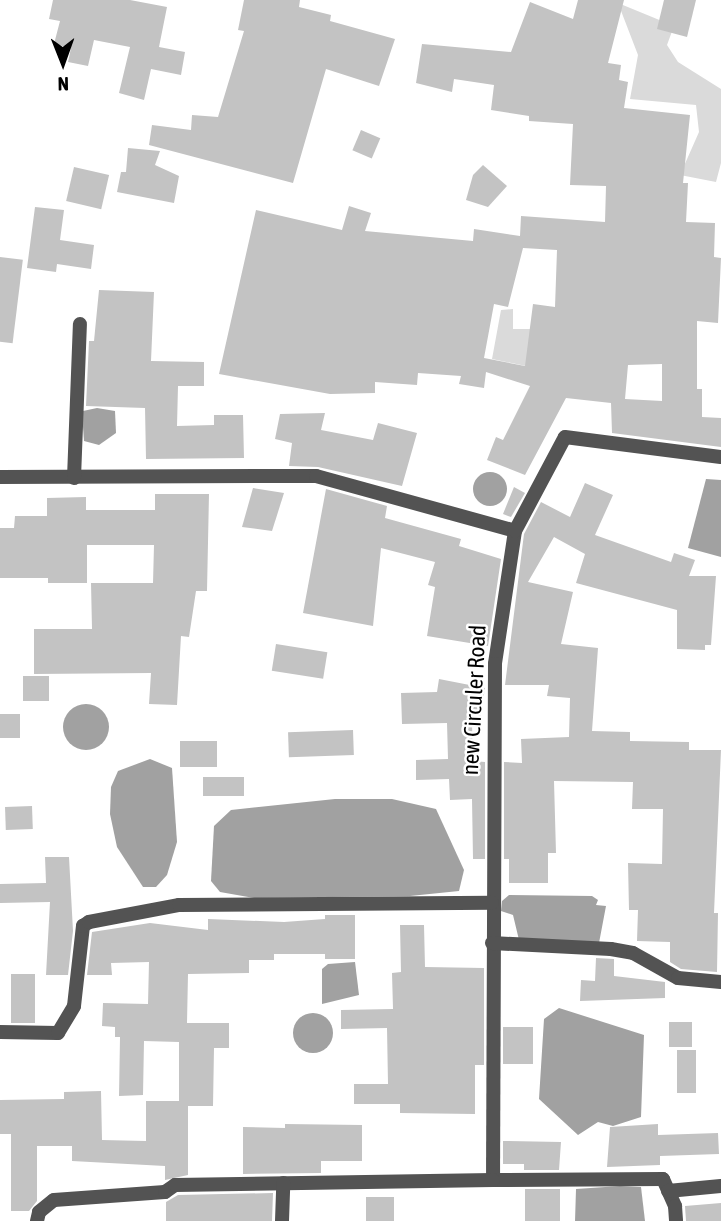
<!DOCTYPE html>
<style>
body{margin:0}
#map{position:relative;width:721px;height:1221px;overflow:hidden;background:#fff;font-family:"Asap Condensed",sans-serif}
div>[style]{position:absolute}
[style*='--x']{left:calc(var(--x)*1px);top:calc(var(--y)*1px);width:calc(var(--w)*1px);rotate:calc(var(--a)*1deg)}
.green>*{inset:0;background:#dadada}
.water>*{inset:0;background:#a1a1a1}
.round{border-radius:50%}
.building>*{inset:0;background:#c3c3c3;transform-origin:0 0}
.minor>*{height:14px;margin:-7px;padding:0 7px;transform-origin:7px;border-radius:7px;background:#535353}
span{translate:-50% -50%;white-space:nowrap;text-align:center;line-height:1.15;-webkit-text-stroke:5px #fff;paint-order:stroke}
.street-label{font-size:23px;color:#000}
.north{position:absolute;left:28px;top:28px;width:70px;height:70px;-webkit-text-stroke:5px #fff;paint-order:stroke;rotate:179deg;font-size:19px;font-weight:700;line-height:28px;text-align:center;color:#000}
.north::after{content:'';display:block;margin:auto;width:24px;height:32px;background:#000;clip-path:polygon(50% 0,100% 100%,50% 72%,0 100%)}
</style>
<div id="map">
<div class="green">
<i style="clip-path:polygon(618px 3px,674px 26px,667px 45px,678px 62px,721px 89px,721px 163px,716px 182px,680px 175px,699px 132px,696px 105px,630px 99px,638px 55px)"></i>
<i style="clip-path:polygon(513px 309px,513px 329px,533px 329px,550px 371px,492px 359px,501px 310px)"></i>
</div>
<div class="water">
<i style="clip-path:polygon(97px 408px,115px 411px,116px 433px,99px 445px,84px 441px,83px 427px,83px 411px)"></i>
<i class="round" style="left:473px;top:472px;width:34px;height:34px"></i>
<i style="clip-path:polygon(706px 479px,721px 480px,721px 557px,688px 548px)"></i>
<i class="round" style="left:63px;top:704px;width:46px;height:46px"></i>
<i style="clip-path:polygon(150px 759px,172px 768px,177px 842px,167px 875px,156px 887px,143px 887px,117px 847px,110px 814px,111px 787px,118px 771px)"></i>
<i style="clip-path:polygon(335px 799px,392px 799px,436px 809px,464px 870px,459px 891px,410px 896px,254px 898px,220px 892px,211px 881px,214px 826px,231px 810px)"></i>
<i style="clip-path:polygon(509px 895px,592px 896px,598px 900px,596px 905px,606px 906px,599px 943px,519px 940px,513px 915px,501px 911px,502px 901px)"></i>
<i style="clip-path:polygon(355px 962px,359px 995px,322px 1004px,322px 969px,328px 964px)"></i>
<i style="clip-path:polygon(559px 1008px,644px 1035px,641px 1117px,613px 1126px,598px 1122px,578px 1135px,539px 1099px,544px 1019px)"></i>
<i class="round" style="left:293px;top:1013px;width:40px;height:40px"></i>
<i style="clip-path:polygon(620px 1186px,641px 1187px,645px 1221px,575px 1221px,576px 1189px)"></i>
</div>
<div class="building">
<i style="clip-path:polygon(53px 0,130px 0,167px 7px,159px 47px,185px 52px,181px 75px,151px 69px,144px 100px,119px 93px,130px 47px,94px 40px,88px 66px,68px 62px,71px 48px,54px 44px,60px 21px,49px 19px)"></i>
<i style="clip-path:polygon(244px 0,300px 0,299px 7px,331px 15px,330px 21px,395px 39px,379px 86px,326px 69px,293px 183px,149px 145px,152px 125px,191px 130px,192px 115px,218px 117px,244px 31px,238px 30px)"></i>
<i style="clip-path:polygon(evenodd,578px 0,624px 0,608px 63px,621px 65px,619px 80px,628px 82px,624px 108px,690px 115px,683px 183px,688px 183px,686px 222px,715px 223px,714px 257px,721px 258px,718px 323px,697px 321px,697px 389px,702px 389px,702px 417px,721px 418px,721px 447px,612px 433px,611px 403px,566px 398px,525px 475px,487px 460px,496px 437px,503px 440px,530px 386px,486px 372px,484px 388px,459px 384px,461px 376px,418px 373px,417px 385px,375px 382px,375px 393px,330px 394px,219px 374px,256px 210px,342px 230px,349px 206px,371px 213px,365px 231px,473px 241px,474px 229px,520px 236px,521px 216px,605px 222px,606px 186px,570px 185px,573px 124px,529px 121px,529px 116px,491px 110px,494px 85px,454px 79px,452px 92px,416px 83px,422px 44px,511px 52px,530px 2px,573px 19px,578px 0,523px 248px,557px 250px,555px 307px,533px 304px,525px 366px,484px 358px,494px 304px,508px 307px,523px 248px,578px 0,662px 364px,662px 401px,625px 399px,628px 365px,662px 364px)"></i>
<i style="clip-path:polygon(664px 0,696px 0,687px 37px,657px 29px)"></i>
<i style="left:361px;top:130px;width:21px;height:22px;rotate:23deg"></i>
<i style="clip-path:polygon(128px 148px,160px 151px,155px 165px,179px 176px,174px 203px,117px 192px,121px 172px,126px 172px)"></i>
<i style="clip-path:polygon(483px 165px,507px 186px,488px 207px,466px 200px,473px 175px)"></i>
<i style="left:74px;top:167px;width:36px;height:35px;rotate:13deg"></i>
<i style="clip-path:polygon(35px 207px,64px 210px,60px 240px,94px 245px,91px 269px,57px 264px,56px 272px,27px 268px)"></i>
<i style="left:0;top:257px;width:23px;height:84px;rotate:7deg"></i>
<i style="clip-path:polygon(99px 290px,154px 292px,151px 361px,204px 362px,204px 386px,178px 386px,177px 426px,214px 425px,214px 415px,243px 415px,244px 458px,146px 459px,145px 408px,86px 406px,89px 341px,94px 341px)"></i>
<i style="clip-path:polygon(325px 413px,321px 430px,373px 440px,378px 423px,417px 433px,402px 486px,318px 467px,289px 466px,292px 443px,275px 439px,280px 414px)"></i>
<i style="clip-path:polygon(585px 483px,613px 495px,595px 535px,671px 562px,674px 553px,695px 560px,689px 576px,716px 576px,711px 645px,705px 645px,705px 650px,677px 649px,677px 610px,576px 583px,585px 554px,554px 537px,528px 582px,573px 592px,561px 644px,598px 648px,592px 731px,630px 732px,630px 741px,689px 742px,689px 750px,721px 750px,714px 913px,718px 913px,717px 972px,681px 969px,670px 962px,670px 942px,637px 941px,638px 910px,629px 910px,628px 863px,662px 864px,663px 809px,632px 809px,633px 782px,554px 781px,556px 853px,548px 853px,548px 883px,509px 883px,509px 859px,504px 859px,504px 762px,522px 763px,521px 739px,569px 737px,570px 698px,547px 696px,549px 685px,505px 685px,524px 534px,541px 502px,570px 517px)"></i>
<i style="clip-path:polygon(514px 487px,525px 493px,511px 517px,503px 514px)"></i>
<i style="clip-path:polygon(253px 488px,284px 493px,272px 531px,242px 527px)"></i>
<i style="clip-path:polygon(326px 489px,387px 506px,385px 518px,461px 539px,459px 546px,501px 559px,488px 646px,427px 636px,435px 587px,428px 585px,435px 562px,381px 548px,373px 626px,303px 613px)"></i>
<i style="clip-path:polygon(155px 494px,209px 494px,207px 591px,196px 591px,189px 637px,181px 636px,177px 705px,149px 704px,151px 673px,34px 674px,34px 629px,92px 629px,91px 583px,153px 583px,154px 545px,87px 545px,87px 583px,48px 583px,48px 578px,0 578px,0 528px,14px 528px,15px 516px,47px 516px,47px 498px,86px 497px,86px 510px,155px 510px)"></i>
<i style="left:276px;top:644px;width:52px;height:27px;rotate:9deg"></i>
<i style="left:23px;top:676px;width:26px;height:25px"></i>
<i style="clip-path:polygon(439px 679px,485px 688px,479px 724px,472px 723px,473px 761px,485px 762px,485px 859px,473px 859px,472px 799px,450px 800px,449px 779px,416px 780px,416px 760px,448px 759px,447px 723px,402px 724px,401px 693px,437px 692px)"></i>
<i style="left:0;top:714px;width:20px;height:24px"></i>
<i style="left:353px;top:730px;width:25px;height:65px;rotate:88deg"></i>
<i style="left:217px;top:741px;width:26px;height:37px;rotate:90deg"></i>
<i style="left:244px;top:777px;width:19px;height:41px;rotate:90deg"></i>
<i style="left:32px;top:806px;width:23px;height:27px;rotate:88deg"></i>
<i style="clip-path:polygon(45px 857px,69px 857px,73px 931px,68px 975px,46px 975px,50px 902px,0 903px,0 884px,46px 883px)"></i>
<i style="clip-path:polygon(325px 915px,355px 915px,355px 959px,325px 959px,325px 954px,274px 954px,274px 960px,249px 960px,249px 973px,188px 974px,187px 1023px,229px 1023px,229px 1048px,214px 1048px,213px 1106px,188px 1106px,188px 1175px,165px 1180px,165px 1166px,72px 1161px,72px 1146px,37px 1146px,37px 1201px,29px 1211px,11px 1211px,11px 1134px,0 1134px,0 1100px,64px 1099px,64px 1092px,101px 1091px,102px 1140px,146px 1141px,146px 1101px,179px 1101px,179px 1042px,144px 1041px,143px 1095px,119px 1096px,120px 1037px,115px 1037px,115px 1027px,102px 1026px,103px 1003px,148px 1004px,149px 962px,111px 963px,112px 975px,87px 975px,92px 932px,150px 923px,208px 930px,208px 919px,284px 922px,325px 919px)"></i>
<i style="clip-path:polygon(400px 925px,424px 925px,425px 967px,484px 968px,484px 1065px,475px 1065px,475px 1114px,400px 1113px,400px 1104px,354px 1104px,354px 1084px,388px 1084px,387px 1028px,341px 1029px,341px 1010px,393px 1009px,392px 973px,401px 972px)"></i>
<i style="clip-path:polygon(596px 958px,614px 959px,614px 976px,665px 982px,665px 998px,580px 1001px,581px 980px,595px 981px)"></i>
<i style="left:11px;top:974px;width:24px;height:49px"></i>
<i style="left:669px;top:1022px;width:23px;height:25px"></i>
<i style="left:533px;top:1027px;width:37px;height:30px;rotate:90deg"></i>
<i style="left:677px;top:1050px;width:19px;height:43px"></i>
<i style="clip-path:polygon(285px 1124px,362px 1125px,362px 1161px,321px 1161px,321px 1173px,243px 1174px,243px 1127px,285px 1128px)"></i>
<i style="clip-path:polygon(658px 1124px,658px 1135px,718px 1133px,719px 1154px,660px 1156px,660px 1165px,607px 1167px,610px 1127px)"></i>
<i style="clip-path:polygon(503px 1141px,561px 1142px,559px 1170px,524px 1170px,524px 1164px,503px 1164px)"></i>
<i style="left:525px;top:1189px;width:35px;height:32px"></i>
<i style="clip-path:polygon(273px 1193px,272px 1221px,166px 1221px,166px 1202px,178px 1195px)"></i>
<i style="left:366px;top:1197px;width:28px;height:24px"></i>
<i style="clip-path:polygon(721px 1203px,721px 1221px,686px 1221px,685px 1206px)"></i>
</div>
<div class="minor">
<i style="--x:0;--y:477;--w:316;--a:-0.2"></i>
<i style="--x:316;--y:476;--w:206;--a:15.4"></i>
<i style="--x:515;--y:531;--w:134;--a:98.6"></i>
<i style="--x:495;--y:664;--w:516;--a:90.22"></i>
<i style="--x:493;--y:1180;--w:170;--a:-0.3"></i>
<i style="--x:663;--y:1179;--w:30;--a:66"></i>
<i style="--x:675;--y:1206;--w:15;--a:86"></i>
<i style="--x:74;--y:478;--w:154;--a:-87.8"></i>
<i style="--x:515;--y:531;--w:106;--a:-62"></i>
<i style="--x:565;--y:437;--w:157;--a:7.3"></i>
<i style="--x:492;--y:943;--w:119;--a:2.9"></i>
<i style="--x:611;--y:949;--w:22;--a:10"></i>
<i style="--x:633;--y:953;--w:51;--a:29.1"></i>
<i style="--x:678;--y:978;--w:43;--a:5.3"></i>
<i style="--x:0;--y:1032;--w:58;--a:1"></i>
<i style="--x:58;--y:1033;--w:31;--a:-59"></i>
<i style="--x:74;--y:1006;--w:81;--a:-83.6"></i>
<i style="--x:83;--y:926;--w:7;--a:-34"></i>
<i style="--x:89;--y:922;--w:92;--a:-10.7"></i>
<i style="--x:179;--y:905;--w:313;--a:-0.4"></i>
<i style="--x:668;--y:1191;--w:53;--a:-5.4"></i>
<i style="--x:37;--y:1221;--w:9;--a:-77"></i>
<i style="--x:39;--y:1212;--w:19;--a:-39"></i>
<i style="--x:54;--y:1200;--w:111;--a:-4.1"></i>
<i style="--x:165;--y:1192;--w:12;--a:-35"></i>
<i style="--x:175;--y:1185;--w:318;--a:-0.9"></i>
<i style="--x:282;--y:1221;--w:38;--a:-88"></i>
</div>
<div class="street-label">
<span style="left:474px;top:700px;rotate:-87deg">new Circuler Road</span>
</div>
<div class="north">N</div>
</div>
